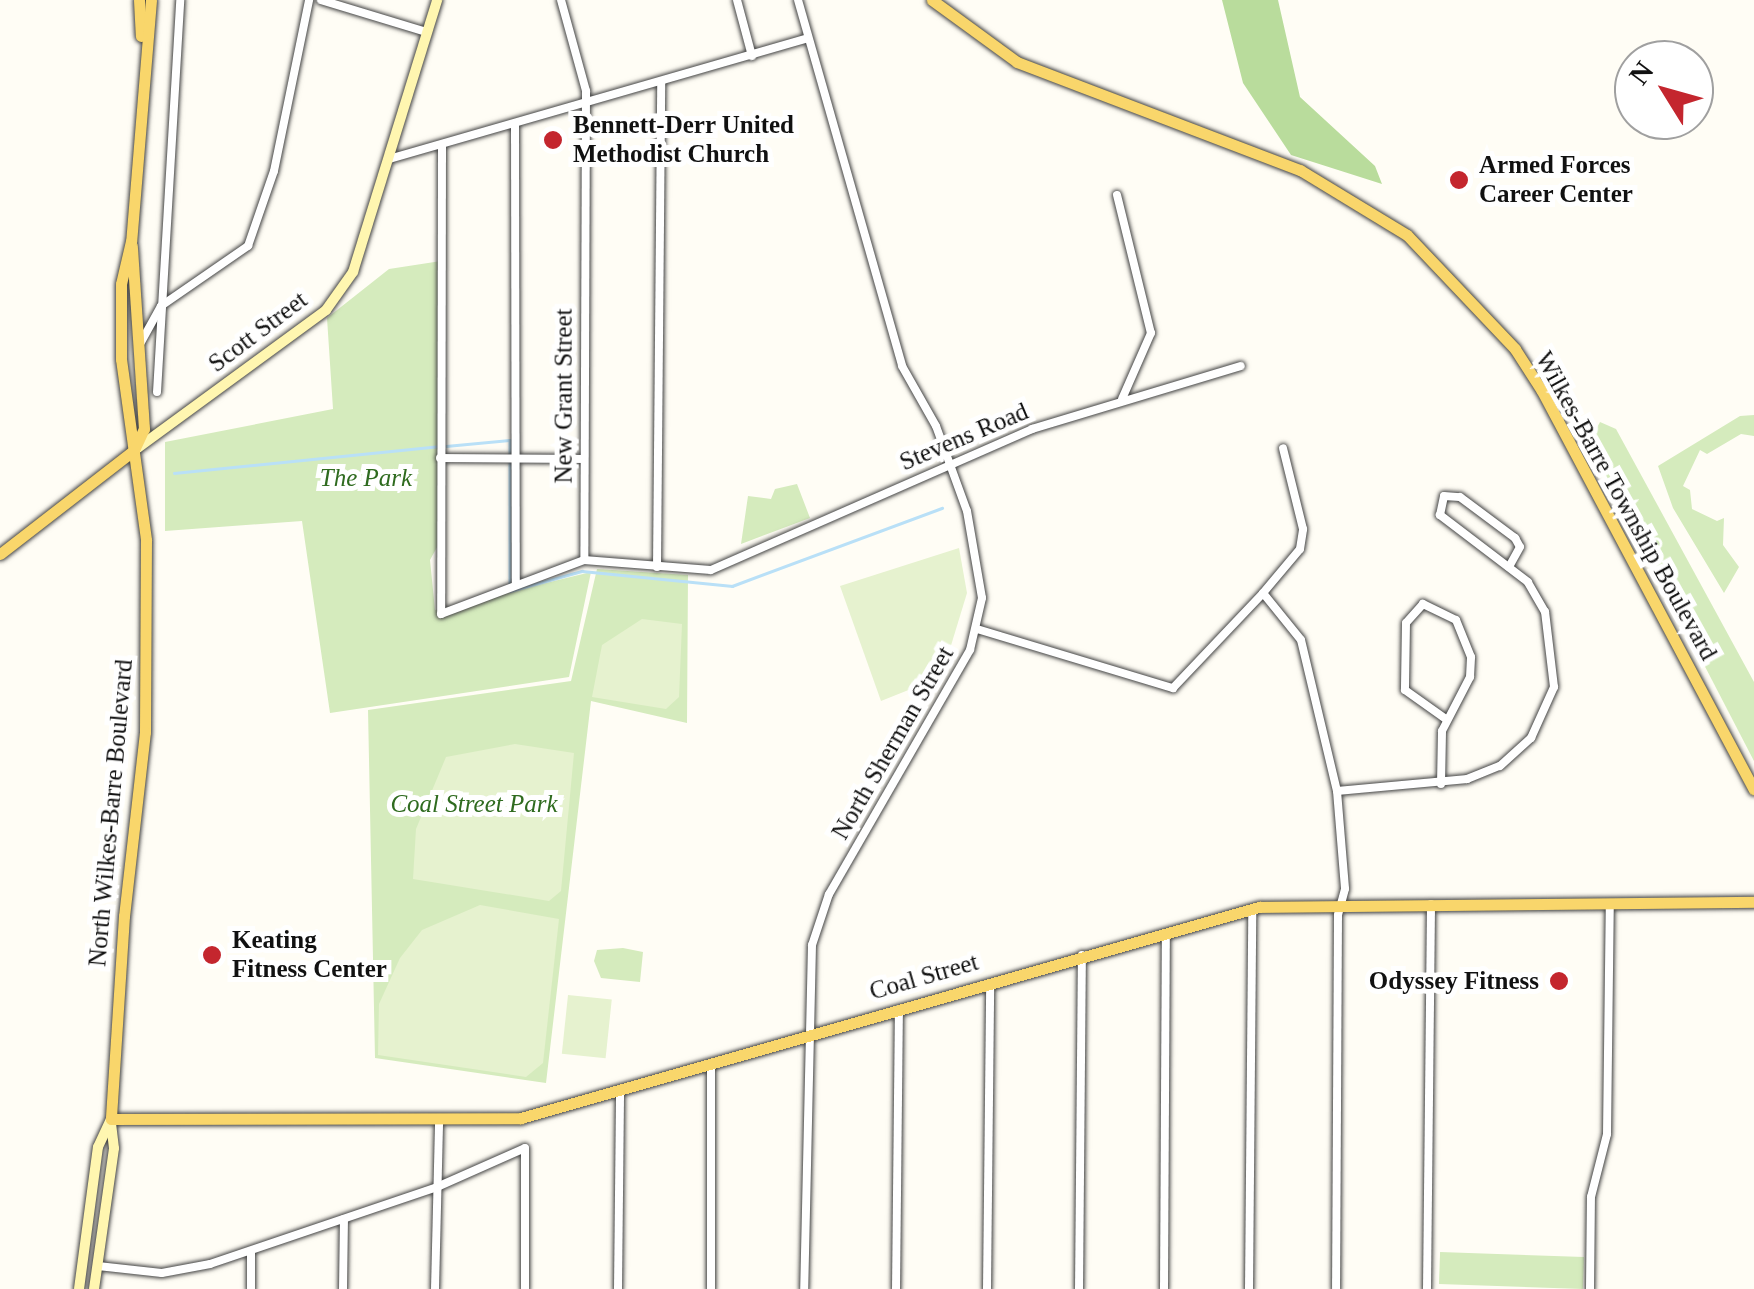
<!DOCTYPE html>
<style>
body{margin:0}
#map{position:relative;width:1754px;height:1289px;overflow:hidden;background:#fffdf5;font-family:"Times New Roman",serif}
div>[style]{position:absolute}
[style*='--x']{left:calc(var(--x)*1px);top:calc(var(--y)*1px);width:calc(var(--w)*1px);rotate:calc(var(--a)*1deg)}
.green>*{inset:0;background:#d5ebbd;transform-origin:0 0}
.forest>*{inset:0;background:#b9dc9c}
.pitch>*{inset:0;background:#e6f2cf;transform-origin:0 0}
.stream>*{height:2.5px;margin:-1.25px;padding:0 1.25px;transform-origin:1.25px;border-radius:1.25px;background:#b9e0f7}
.roads{filter:drop-shadow(0 0 2px #444) drop-shadow(0 0 2px #444)}
.street>*{height:8px;margin:-4px;padding:0 4px;transform-origin:4px;border-radius:4px;background:#fff}
.secondary>*{height:10px;margin:-5px;padding:0 5px;transform-origin:5px;border-radius:5px;background:#fff6b0}
.primary>*{height:11px;margin:-5.5px;padding:0 5.5px;transform-origin:5.5px;border-radius:5.5px;background:#f9d66b}
.dots>*{width:28px;height:28px;translate:-50% -50%;box-sizing:border-box;border:5px solid #fff;border-radius:50%}
span{translate:-50% -50%;white-space:nowrap;text-align:center;line-height:1.15;-webkit-text-stroke:10px #fff;paint-order:stroke}
.poi-label{font-size:25px;color:#111;font-weight:700}
.left{translate:0 -50%;text-align:left}
.right{translate:-100% -50%;text-align:right}
.street-label{font-size:25px;color:#111}
.park-label{font-size:25px;color:#2f6b1f;font-style:italic}
.north{position:absolute;left:1614px;top:40px;width:100px;height:100px;box-sizing:border-box;background:#fff;border:2px solid #a0a0a0;border-radius:50%;rotate:307deg;font-size:28px;font-weight:700;line-height:40px;text-align:center;color:#111}
.north::after{content:'';display:block;margin:auto;width:35px;height:45px;background:#c4262e;clip-path:polygon(50% 0,100% 100%,50% 72%,0 100%)}
</style>
<div id="map">
<div class="green">
<i style="clip-path:polygon(441px 261px,441px 540px,430px 560px,435px 610px,591px 572px,569px 677px,330px 713px,302px 521px,165px 531px,165px 442px,333px 409px,327px 318px,389px 269px)"></i>
<i style="clip-path:polygon(1754px 415px,1754px 436px,1741px 434px,1707px 454px,1700px 450px,1683px 486px,1690px 490px,1692px 509px,1717px 521px,1724px 518px,1723px 545px,1739px 567px,1724px 593px,1673px 508px,1658px 466px,1740px 416px)"></i>
<i style="clip-path:polygon(1600px 422px,1616px 429px,1754px 682px,1754px 761px,1589px 443px)"></i>
<i style="clip-path:polygon(797px 484px,810px 518px,741px 544px,748px 496px,771px 499px,775px 489px)"></i>
<i style="clip-path:polygon(597px 569px,688px 575px,687px 723px,591px 701px,546px 1083px,375px 1058px,368px 710px,571px 681px)"></i>
<i style="clip-path:polygon(623px 948px,643px 952px,640px 982px,601px 978px,594px 961px,597px 950px)"></i>
<i style="left:1584px;top:1257px;width:32px;height:144px;rotate:92deg"></i>
</div>
<div class="forest">
<i style="clip-path:polygon(1222px 0,1278px 0,1300px 97px,1375px 166px,1382px 184px,1291px 155px,1243px 83px)"></i>
</div>
<div class="pitch">
<i style="clip-path:polygon(959px 548px,967px 593px,949px 652px,911px 689px,881px 701px,840px 586px)"></i>
<i style="clip-path:polygon(642px 619px,682px 624px,679px 697px,666px 709px,592px 697px,602px 645px)"></i>
<i style="clip-path:polygon(515px 744px,574px 753px,561px 891px,549px 901px,413px 879px,416px 829px,446px 757px)"></i>
<i style="clip-path:polygon(480px 905px,559px 919px,543px 1063px,526px 1077px,378px 1055px,379px 1004px,400px 958px,422px 930px)"></i>
<i style="left:568px;top:995px;width:44px;height:59px;rotate:6deg"></i>
</div>
<div class="stream">
<i style="--x:446;--y:446;--w:64;--a:-5.4"></i>
<i style="--x:510;--y:440;--w:143;--a:90"></i>
<i style="--x:174;--y:473;--w:265;--a:-5.8"></i>
<i style="--x:510;--y:591;--w:75;--a:-15.5"></i>
<i style="--x:582;--y:571;--w:151;--a:5.7"></i>
<i style="--x:732;--y:586;--w:224;--a:-20.4"></i>
</div>
<div class="roads">
<div class="street">
<i style="--x:321;--y:0;--w:110;--a:16.9"></i>
<i style="--x:561;--y:0;--w:94;--a:74.6"></i>
<i style="--x:586;--y:91;--w:469;--a:90.2"></i>
<i style="--x:737;--y:0;--w:58;--a:75"></i>
<i style="--x:798;--y:0;--w:380;--a:74.1"></i>
<i style="--x:902;--y:366;--w:69;--a:60.5"></i>
<i style="--x:936;--y:426;--w:90;--a:70"></i>
<i style="--x:967;--y:511;--w:88;--a:80.2"></i>
<i style="--x:982;--y:598;--w:53;--a:103"></i>
<i style="--x:970;--y:650;--w:282;--a:120"></i>
<i style="--x:829;--y:894;--w:54;--a:108.4"></i>
<i style="--x:812;--y:945;--w:344;--a:91.3"></i>
<i style="--x:515;--y:125;--w:460;--a:89.9"></i>
<i style="--x:442;--y:146;--w:468;--a:90.1"></i>
<i style="--x:441;--y:614;--w:153;--a:-20.7"></i>
<i style="--x:584;--y:560;--w:127;--a:4.5"></i>
<i style="--x:711;--y:570;--w:351;--a:-23.7"></i>
<i style="--x:1032;--y:429;--w:218;--a:-16.8"></i>
<i style="--x:389;--y:159;--w:433;--a:-16.1"></i>
<i style="--x:1117;--y:195;--w:142;--a:76.2"></i>
<i style="--x:1151;--y:333;--w:72;--a:113.7"></i>
<i style="--x:140;--y:344;--w:43;--a:-61.1"></i>
<i style="--x:161;--y:306;--w:106;--a:-34.6"></i>
<i style="--x:248;--y:246;--w:79;--a:-70.9"></i>
<i style="--x:274;--y:171;--w:175;--a:-78.4"></i>
<i style="--x:157;--y:392;--w:393;--a:-86.6"></i>
<i style="--x:440;--y:458;--w:144;--a:0.4"></i>
<i style="--x:657;--y:567;--w:484;--a:-89.5"></i>
<i style="--x:1263;--y:593;--w:57;--a:-49.9"></i>
<i style="--x:1300;--y:549;--w:20;--a:-81"></i>
<i style="--x:1303;--y:529;--w:83;--a:-103.9"></i>
<i style="--x:977;--y:629;--w:205;--a:16.8"></i>
<i style="--x:1173;--y:688;--w:131;--a:-46.5"></i>
<i style="--x:1263;--y:593;--w:60;--a:51"></i>
<i style="--x:1301;--y:640;--w:155;--a:76.6"></i>
<i style="--x:1337;--y:791;--w:98;--a:85.3"></i>
<i style="--x:1345;--y:889;--w:27;--a:105"></i>
<i style="--x:1338;--y:915;--w:374;--a:90.3"></i>
<i style="--x:1441;--y:784;--w:53;--a:-88.9"></i>
<i style="--x:1442;--y:731;--w:61;--a:-62.6"></i>
<i style="--x:1470;--y:677;--w:20;--a:-87"></i>
<i style="--x:1471;--y:657;--w:40;--a:-112"></i>
<i style="--x:1456;--y:620;--w:37;--a:-154"></i>
<i style="--x:1423;--y:604;--w:25;--a:132"></i>
<i style="--x:1406;--y:623;--w:67;--a:90.9"></i>
<i style="--x:1405;--y:690;--w:50;--a:35.3"></i>
<i style="--x:1337;--y:791;--w:131;--a:-5.3"></i>
<i style="--x:1467;--y:779;--w:35;--a:-22"></i>
<i style="--x:1500;--y:766;--w:42;--a:-42.1"></i>
<i style="--x:1531;--y:738;--w:56;--a:-65.7"></i>
<i style="--x:1554;--y:687;--w:76;--a:-96.8"></i>
<i style="--x:1545;--y:612;--w:34;--a:-120"></i>
<i style="--x:1528;--y:582;--w:111;--a:-142.7"></i>
<i style="--x:1440;--y:515;--w:19;--a:-78"></i>
<i style="--x:1444;--y:496;--w:16;--a:4"></i>
<i style="--x:1460;--y:497;--w:69;--a:36.7"></i>
<i style="--x:1515;--y:538;--w:10;--a:61"></i>
<i style="--x:1520;--y:547;--w:23;--a:119"></i>
<i style="--x:251;--y:1251;--w:38;--a:90"></i>
<i style="--x:98;--y:1266;--w:64;--a:6.2"></i>
<i style="--x:162;--y:1273;--w:49;--a:-10.6"></i>
<i style="--x:210;--y:1264;--w:240;--a:-18.7"></i>
<i style="--x:437;--y:1187;--w:96;--a:-23.9"></i>
<i style="--x:343;--y:1289;--w:70;--a:-89.2"></i>
<i style="--x:435;--y:1289;--w:168;--a:-88.6"></i>
<i style="--x:525;--y:1289;--w:141;--a:-90"></i>
<i style="--x:618;--y:1289;--w:199;--a:-89.4"></i>
<i style="--x:711;--y:1289;--w:225;--a:-90"></i>
<i style="--x:896;--y:1289;--w:280;--a:-89.4"></i>
<i style="--x:987;--y:1289;--w:305;--a:-89.4"></i>
<i style="--x:1079;--y:1289;--w:334;--a:-89.5"></i>
<i style="--x:1164;--y:1289;--w:355;--a:-89.7"></i>
<i style="--x:1249;--y:1289;--w:380;--a:-89.5"></i>
<i style="--x:1427;--y:1289;--w:385;--a:-89.4"></i>
<i style="--x:1590;--y:1289;--w:92;--a:-89.4"></i>
<i style="--x:1591;--y:1197;--w:65;--a:-75.7"></i>
<i style="--x:1607;--y:1134;--w:231;--a:-89.3"></i>
</div>
<div class="secondary">
<i style="--x:135;--y:450;--w:237;--a:-36.2"></i>
<i style="--x:326;--y:310;--w:47;--a:-54.6"></i>
<i style="--x:353;--y:272;--w:285;--a:-72.8"></i>
<i style="--x:79;--y:1289;--w:143;--a:-82.4"></i>
<i style="--x:98;--y:1147;--w:31;--a:-65"></i>
<i style="--x:94;--y:1289;--w:142;--a:-81.9"></i>
<i style="--x:114;--y:1148;--w:26;--a:-97"></i>
</div>
<div class="primary">
<i style="--x:139;--y:0;--w:36;--a:87"></i>
<i style="--x:151;--y:0;--w:242;--a:94.7"></i>
<i style="--x:131;--y:241;--w:44;--a:103.1"></i>
<i style="--x:121;--y:284;--w:75;--a:90"></i>
<i style="--x:121;--y:359;--w:183;--a:82.1"></i>
<i style="--x:146;--y:540;--w:192;--a:90.3"></i>
<i style="--x:145;--y:732;--w:185;--a:96.5"></i>
<i style="--x:124;--y:916;--w:203;--a:93.7"></i>
<i style="--x:111;--y:1119;--w:410;--a:-0.1"></i>
<i style="--x:521;--y:1118;--w:768;--a:-15.96"></i>
<i style="--x:1259;--y:907;--w:495;--a:-0.6"></i>
<i style="--x:932;--y:0;--w:105;--a:36.1"></i>
<i style="--x:1017;--y:62;--w:303;--a:20.9"></i>
<i style="--x:1300;--y:170;--w:125;--a:31.3"></i>
<i style="--x:1407;--y:235;--w:157;--a:46.5"></i>
<i style="--x:1515;--y:349;--w:50;--a:57.3"></i>
<i style="--x:1542;--y:391;--w:451;--a:62"></i>
<i style="--x:0;--y:554;--w:170;--a:-37.8"></i>
<i style="--x:134;--y:450;--w:23;--a:-65"></i>
<i style="--x:144;--y:429;--w:183;--a:-93.8"></i>
</div>
</div>
<div class="dots">
<i style="left:553px;top:140px;background:#c4262e"></i>
<i style="left:1459px;top:180px;background:#c4262e"></i>
<i style="left:212px;top:955px;background:#c4262e"></i>
<i style="left:1559px;top:981px;background:#c4262e"></i>
</div>
<div class="poi-label">
<span class="left" style="left:573px;top:140px">Bennett-Derr United<br>Methodist Church</span>
<span class="left" style="left:1479px;top:180px">Armed Forces<br>Career Center</span>
<span class="left" style="left:232px;top:955px">Keating<br>Fitness Center</span>
<span class="right" style="left:1539px;top:981px">Odyssey Fitness</span>
</div>
<div class="street-label">
<span style="left:258px;top:332px;rotate:-37deg">Scott Street</span>
<span style="left:564px;top:396px;rotate:-90deg">New Grant Street</span>
<span style="left:964px;top:437px;rotate:-23deg">Stevens Road</span>
<span style="left:1626px;top:506px;rotate:61deg">Wilkes-Barre Township Boulevard</span>
<span style="left:893px;top:743px;rotate:-60deg">North Sherman Street</span>
<span style="left:111px;top:813px;rotate:-85deg">North Wilkes-Barre Boulevard</span>
<span style="left:924px;top:977px;rotate:-16deg">Coal Street</span>
</div>
<div class="park-label">
<span style="left:366px;top:478px">The Park</span>
<span style="left:474px;top:804px">Coal Street Park</span>
</div>
<div class="north">N</div>
</div>
